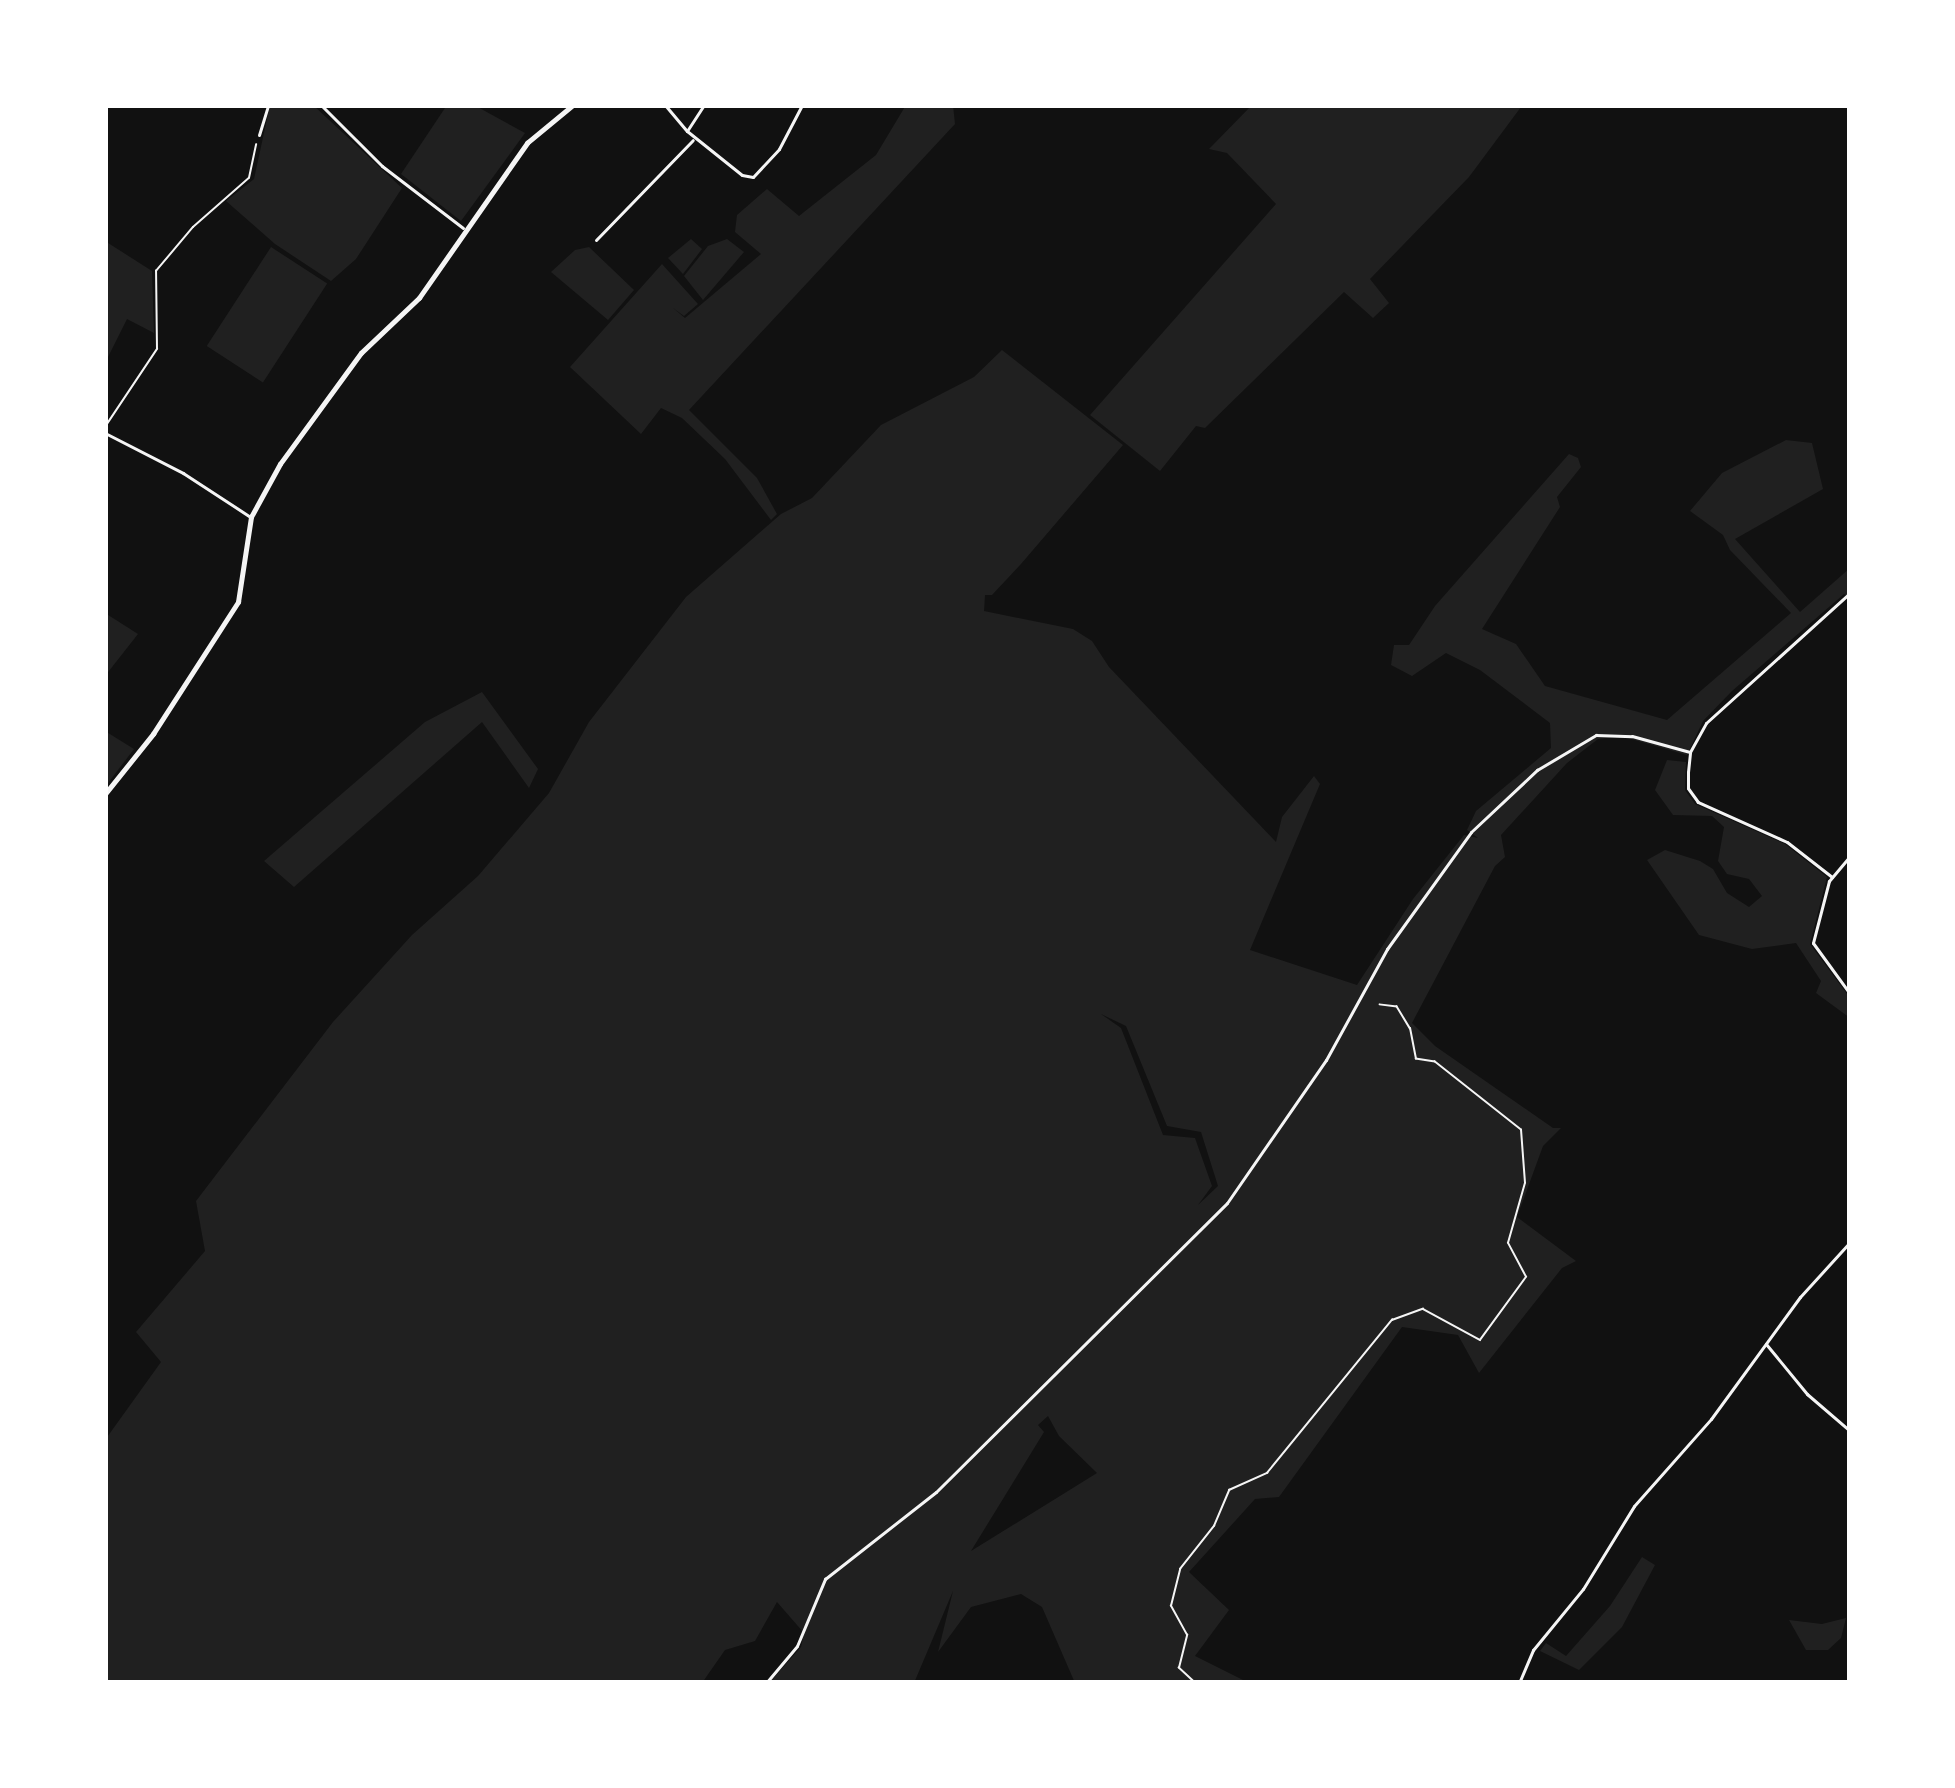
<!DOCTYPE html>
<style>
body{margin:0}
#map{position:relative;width:1955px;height:1788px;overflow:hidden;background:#111;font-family:Overpass,sans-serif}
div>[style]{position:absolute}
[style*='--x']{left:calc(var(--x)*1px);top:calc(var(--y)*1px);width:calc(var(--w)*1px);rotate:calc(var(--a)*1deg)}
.green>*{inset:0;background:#202020;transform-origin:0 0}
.path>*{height:1.5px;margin:-0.75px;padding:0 0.75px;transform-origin:0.75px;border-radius:0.75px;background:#f5f5f5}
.minor>*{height:3px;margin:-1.5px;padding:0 1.5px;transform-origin:1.5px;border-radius:1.5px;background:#f5f5f5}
.tertiary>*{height:4.5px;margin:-2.25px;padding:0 2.25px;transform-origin:2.25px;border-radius:2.25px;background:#f5f5f5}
span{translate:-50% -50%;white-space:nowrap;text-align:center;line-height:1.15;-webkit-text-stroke:9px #fff;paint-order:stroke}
.frame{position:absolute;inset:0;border:108px solid #fff;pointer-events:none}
</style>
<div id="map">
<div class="green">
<i style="clip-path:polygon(270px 105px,313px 105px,402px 188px,356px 259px,331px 281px,275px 244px,226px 201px,254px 179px)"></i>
<i style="clip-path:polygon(447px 105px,474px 105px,525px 133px,461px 221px,401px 174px)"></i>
<i style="clip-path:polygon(906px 105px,953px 105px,955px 124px,689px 410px,757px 478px,777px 514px,771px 520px,725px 459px,682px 418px,661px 408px,641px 434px,570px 367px,662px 264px,698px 304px,684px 316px,673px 308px,685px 318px,761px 254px,735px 232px,737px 215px,767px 189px,799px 216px,876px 155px)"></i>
<i style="clip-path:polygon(1252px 105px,1550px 105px,1521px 107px,1469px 177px,1370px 279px,1389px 303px,1373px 318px,1344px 292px,1205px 428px,1196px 426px,1160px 471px,1090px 415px,1276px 204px,1227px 153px,1209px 149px)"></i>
<i style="clip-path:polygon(691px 239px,702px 249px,683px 274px,668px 258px)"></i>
<i style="clip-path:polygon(727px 239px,744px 252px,703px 300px,684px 276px,708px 246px)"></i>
<i style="clip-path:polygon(105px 241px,152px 271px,154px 333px,127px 319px,105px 363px)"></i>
<i style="left:271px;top:247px;width:67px;height:118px;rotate:33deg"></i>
<i style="clip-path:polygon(589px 247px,634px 290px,608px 320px,551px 272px,575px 250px)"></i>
<i style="clip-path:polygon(evenodd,1002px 350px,1123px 445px,1021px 564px,992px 595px,985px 595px,984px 611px,1073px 629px,1092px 641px,1109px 667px,1276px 842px,1282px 817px,1314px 776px,1320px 784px,1250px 950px,1357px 985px,1413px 899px,1464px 835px,1478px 838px,1467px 830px,1476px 811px,1551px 748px,1550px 723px,1480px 670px,1446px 653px,1412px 676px,1391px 665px,1394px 645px,1409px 645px,1435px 606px,1569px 454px,1578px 458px,1581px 467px,1557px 497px,1560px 507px,1482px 629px,1516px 644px,1545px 686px,1667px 720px,1791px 613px,1730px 550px,1723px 535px,1690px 511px,1722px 473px,1786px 440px,1812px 443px,1823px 489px,1735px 539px,1800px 612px,1850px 568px,1850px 598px,1844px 594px,1732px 691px,1703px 721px,1687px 755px,1621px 736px,1598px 739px,1567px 763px,1501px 835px,1505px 857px,1495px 866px,1412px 1023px,1435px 1046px,1553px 1128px,1561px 1128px,1543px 1146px,1517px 1217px,1576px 1261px,1562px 1268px,1479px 1373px,1458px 1335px,1402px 1327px,1279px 1497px,1255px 1499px,1189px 1572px,1229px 1610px,1195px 1656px,1249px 1683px,1075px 1683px,1042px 1607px,1021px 1594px,971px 1607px,938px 1652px,953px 1591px,914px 1683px,769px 1683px,801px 1647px,804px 1633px,777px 1602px,755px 1641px,725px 1650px,702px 1683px,105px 1683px,105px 1440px,161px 1362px,136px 1332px,205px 1251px,196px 1201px,333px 1022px,412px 935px,478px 876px,549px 793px,589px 722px,686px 597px,781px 514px,812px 498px,881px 425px,974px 377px,1002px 350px,1101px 1014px,1126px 1026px,1167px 1126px,1201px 1132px,1218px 1186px,1198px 1205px,1212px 1186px,1195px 1138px,1163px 1135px,1121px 1028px,1101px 1014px,1002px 350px,1048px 1416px,1059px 1436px,1097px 1473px,971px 1551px,1044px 1432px,1038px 1425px,1048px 1416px)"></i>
<i style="clip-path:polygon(105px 613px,138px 634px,105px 676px)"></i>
<i style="clip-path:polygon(482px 692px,538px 769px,529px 788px,482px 722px,294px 887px,264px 861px,425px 722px)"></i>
<i style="clip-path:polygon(105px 731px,134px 749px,105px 787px)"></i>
<i style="clip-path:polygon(1667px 760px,1686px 762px,1685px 790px,1695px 804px,1785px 844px,1827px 877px,1810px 944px,1850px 998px,1850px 1018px,1816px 993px,1821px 981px,1796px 943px,1752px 949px,1699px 935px,1647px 860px,1665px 850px,1700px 861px,1713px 869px,1727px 893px,1749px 907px,1762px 896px,1749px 879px,1727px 874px,1718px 861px,1724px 827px,1712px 816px,1673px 815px,1655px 790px)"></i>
<i style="clip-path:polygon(1642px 1557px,1655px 1565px,1622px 1627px,1579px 1670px,1540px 1651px,1546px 1643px,1566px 1656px,1610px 1606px)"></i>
<i style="clip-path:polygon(1846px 1618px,1841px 1638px,1828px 1650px,1806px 1650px,1789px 1620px,1822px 1624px)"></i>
</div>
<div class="path">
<i style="--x:107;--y:424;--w:90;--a:-56.3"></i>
<i style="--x:157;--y:349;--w:78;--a:-90.7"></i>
<i style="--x:156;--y:271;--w:57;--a:-49.9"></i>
<i style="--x:193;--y:227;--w:74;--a:-41.2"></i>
<i style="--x:249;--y:178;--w:34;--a:-78"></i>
<i style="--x:1195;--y:1683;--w:22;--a:-137"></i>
<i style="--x:1179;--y:1668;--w:34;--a:-76"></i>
<i style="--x:1187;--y:1635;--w:33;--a:-119"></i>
<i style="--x:1171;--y:1606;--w:38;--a:-76"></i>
<i style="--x:1180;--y:1569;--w:55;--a:-51.7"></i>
<i style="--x:1214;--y:1526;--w:39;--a:-67"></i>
<i style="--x:1229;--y:1490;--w:42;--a:-24.1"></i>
<i style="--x:1267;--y:1473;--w:198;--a:-50.8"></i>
<i style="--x:1392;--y:1320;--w:33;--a:-20"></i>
<i style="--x:1423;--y:1309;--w:65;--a:28.5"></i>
<i style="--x:1480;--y:1340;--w:78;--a:-53.9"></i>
<i style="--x:1526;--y:1277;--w:38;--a:-118"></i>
<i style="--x:1508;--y:1243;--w:62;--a:-74.2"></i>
<i style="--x:1525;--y:1183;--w:53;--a:-94.3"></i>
<i style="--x:1521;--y:1130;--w:110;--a:-141.7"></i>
<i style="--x:1435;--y:1062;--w:19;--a:-171"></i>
<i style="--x:1416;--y:1059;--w:31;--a:-101"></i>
<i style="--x:1410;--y:1029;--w:26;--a:-121"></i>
<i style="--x:1397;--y:1007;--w:17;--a:-173"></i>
</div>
<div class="minor">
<i style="--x:321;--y:105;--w:86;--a:45"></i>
<i style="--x:382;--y:166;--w:102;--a:37.4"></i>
<i style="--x:665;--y:105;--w:34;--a:50"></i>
<i style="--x:687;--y:131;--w:31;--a:-57"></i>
<i style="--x:687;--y:131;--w:70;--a:38.7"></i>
<i style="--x:742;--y:175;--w:11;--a:10"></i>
<i style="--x:753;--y:177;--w:38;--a:-47"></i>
<i style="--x:779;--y:149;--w:50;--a:-62.4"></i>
<i style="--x:259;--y:135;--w:31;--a:-73"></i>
<i style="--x:596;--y:240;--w:139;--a:-45.9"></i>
<i style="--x:105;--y:433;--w:88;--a:27.1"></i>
<i style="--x:183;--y:473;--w:79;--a:33.1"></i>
<i style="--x:1850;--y:856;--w:33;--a:130"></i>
<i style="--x:1829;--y:881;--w:64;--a:104.5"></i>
<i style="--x:1813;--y:943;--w:63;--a:54"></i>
<i style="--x:1832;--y:877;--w:57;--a:-142.1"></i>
<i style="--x:1787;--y:842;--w:98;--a:-155.8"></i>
<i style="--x:1698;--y:802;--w:17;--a:-126"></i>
<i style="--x:1688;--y:788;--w:16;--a:-90"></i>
<i style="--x:1688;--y:772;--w:20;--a:-84"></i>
<i style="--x:1690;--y:752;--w:33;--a:-61"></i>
<i style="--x:1706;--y:723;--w:194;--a:-42.1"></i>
<i style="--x:1766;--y:1344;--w:65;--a:50.6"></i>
<i style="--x:1807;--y:1394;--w:57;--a:40.7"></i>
<i style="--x:766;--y:1683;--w:48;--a:-50"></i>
<i style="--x:797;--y:1646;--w:73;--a:-67.3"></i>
<i style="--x:825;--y:1579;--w:141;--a:-38.1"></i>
<i style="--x:936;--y:1492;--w:410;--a:-44.8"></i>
<i style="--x:1227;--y:1203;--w:174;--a:-55.3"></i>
<i style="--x:1326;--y:1060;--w:127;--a:-61.2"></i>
<i style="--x:1387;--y:949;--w:144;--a:-54.3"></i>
<i style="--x:1471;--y:832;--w:91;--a:-43.2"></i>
<i style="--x:1537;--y:770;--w:69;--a:-30.7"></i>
<i style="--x:1596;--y:735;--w:36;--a:2"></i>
<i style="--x:1632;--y:736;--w:60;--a:15.4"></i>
<i style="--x:1519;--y:1683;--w:36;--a:-67"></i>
<i style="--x:1533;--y:1650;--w:79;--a:-50.7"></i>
<i style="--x:1583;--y:1589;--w:97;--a:-58.4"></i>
<i style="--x:1634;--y:1506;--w:116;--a:-48.5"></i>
<i style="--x:1711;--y:1419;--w:151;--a:-53.9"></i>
<i style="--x:1800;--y:1297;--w:74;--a:-47.7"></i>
</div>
<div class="tertiary">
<i style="--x:105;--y:794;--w:77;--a:-51.3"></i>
<i style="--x:153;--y:734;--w:157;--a:-57.2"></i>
<i style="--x:238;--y:602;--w:86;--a:-81.3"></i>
<i style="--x:251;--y:517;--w:60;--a:-61.3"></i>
<i style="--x:280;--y:464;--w:137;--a:-53.9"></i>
<i style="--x:361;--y:353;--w:80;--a:-43.5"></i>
<i style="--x:419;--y:298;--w:189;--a:-55.1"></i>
<i style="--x:527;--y:143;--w:60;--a:-39.6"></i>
</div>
<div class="frame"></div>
</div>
